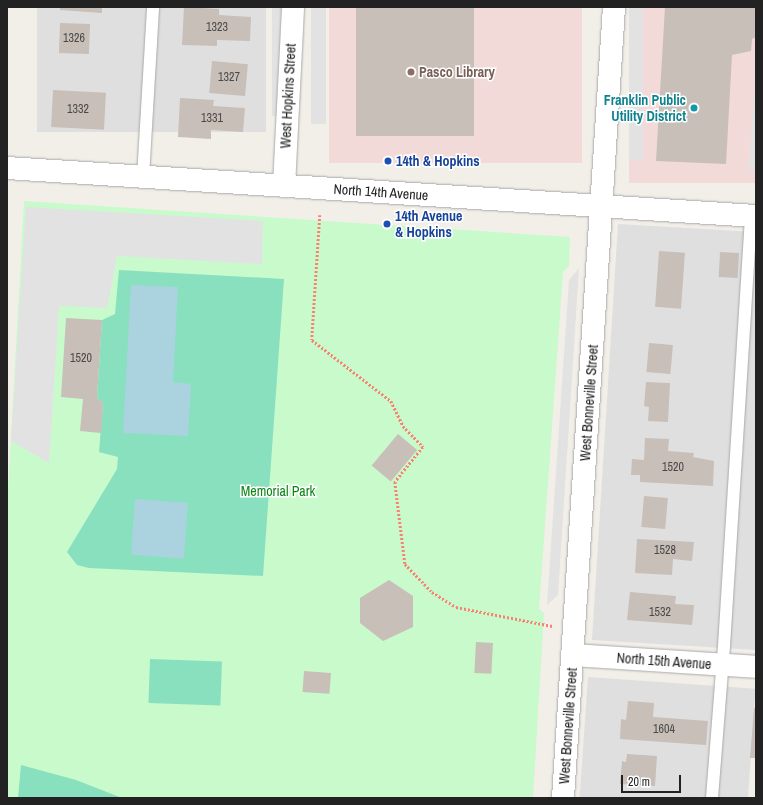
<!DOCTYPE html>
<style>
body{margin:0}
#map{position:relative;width:763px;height:805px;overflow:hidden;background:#f2efe9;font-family:"Archivo Narrow",sans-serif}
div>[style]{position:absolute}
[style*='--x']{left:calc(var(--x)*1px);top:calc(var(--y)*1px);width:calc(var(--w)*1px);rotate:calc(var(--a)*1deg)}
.residential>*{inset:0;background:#e0dfdf;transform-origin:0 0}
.commercial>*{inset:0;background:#f2dad9;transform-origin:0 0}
.park>*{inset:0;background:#c8facc}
.pitch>*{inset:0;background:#88e0be;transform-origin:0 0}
.parking>*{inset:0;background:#e2e2e2;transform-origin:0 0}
.water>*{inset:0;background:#aad3df;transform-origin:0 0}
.building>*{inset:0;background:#c7bfb8;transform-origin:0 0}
.path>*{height:2.5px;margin-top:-1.25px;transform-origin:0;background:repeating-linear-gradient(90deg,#fa8072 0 2px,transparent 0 4px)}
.roads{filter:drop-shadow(0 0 1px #a9a9a9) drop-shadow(0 0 1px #a9a9a9)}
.service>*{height:12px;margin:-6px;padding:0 6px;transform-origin:6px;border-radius:6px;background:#fff}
.minor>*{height:22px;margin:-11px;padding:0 11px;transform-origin:11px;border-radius:11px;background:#fff}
.tertiary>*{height:22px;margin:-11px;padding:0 11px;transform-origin:11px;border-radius:11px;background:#fff}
.dots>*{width:11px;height:11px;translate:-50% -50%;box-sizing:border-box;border:2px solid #fff;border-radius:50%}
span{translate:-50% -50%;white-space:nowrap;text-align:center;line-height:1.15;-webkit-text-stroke:3px #fff;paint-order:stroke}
.number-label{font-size:12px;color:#4b4948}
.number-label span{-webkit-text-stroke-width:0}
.education-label{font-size:14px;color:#785e54;font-weight:700}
.left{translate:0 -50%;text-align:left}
.street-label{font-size:14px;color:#222}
.culture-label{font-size:14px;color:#0d838f;font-weight:700}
.right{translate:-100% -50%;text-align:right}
.transit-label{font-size:14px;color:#164399;font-weight:700}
.park-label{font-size:14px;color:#0c8416}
.frame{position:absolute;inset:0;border:8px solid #222;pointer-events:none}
.scale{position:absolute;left:621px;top:775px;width:60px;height:18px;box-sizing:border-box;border:2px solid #222;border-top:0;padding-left:5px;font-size:12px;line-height:14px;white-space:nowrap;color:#222;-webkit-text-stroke:3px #fff;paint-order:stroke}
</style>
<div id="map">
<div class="residential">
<i style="left:37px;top:7px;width:229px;height:125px"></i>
<i style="clip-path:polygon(618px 224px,756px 232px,756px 650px,592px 640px)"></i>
<i style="left:588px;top:677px;width:168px;height:121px;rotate:4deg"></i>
</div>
<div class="commercial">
<i style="left:329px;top:7px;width:253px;height:156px"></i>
<i style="left:629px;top:7px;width:127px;height:176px"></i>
</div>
<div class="park">
<i style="clip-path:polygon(24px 201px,570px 237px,569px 266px,563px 272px,539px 609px,544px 613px,533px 798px,7px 798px,7px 510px)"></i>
</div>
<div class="pitch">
<i style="clip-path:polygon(119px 270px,284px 279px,263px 576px,89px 568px,77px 565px,67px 552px,117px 469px,118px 457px,99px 452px,103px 403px,97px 398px,102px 320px,115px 314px)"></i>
<i style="left:150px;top:659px;width:72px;height:44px;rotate:2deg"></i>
<i style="clip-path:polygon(21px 765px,76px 780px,122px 798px,18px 798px)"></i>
</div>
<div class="parking">
<i style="left:272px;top:7px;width:16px;height:109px"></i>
<i style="left:311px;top:7px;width:15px;height:117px"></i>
<i style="left:629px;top:7px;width:14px;height:153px"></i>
<i style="clip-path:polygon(756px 67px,756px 170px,749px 169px)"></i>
<i style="clip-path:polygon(26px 207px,263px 221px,262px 264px,117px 256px,107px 308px,59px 306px,49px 463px,11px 441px)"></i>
<i style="clip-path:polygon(579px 268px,558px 595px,547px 605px,569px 280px)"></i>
</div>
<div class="water">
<i style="clip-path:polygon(131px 285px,178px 287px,173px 382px,191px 384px,188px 436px,123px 433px)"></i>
<i style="left:135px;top:499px;width:53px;height:56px;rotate:4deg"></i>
</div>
<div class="building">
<i style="clip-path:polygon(60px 7px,102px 7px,102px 13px,60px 10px)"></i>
<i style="clip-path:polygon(184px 7px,219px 9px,219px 15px,251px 17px,250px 41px,217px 40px,217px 46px,182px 45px)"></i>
<i style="left:356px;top:7px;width:118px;height:129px"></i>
<i style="clip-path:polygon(665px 7px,756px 7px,756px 37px,752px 39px,751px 51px,732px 55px,726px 164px,656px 161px)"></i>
<i style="left:60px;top:23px;width:30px;height:30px;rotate:2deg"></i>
<i style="left:212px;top:61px;width:36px;height:32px;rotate:5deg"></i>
<i style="left:53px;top:90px;width:53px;height:37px;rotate:3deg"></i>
<i style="clip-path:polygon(180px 98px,214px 100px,213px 106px,245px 108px,243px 132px,211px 130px,211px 139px,178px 137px)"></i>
<i style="left:659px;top:251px;width:26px;height:56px;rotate:4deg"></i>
<i style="left:720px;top:252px;width:19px;height:25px;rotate:3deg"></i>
<i style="clip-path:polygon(66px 318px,102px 320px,97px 398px,103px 403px,101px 433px,80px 431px,83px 399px,61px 397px)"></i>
<i style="left:649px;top:343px;width:24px;height:29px;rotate:5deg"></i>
<i style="clip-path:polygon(646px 382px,670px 383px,668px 422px,648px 421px,649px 407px,644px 406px)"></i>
<i style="left:398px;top:434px;width:25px;height:41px;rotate:40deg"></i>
<i style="clip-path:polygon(645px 438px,669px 439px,668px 451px,694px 453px,693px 457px,714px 461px,713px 486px,640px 482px,640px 475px,631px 475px,632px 459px,644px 460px)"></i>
<i style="left:644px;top:496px;width:24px;height:31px;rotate:5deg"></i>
<i style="clip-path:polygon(637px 539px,694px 542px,692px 561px,673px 559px,672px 575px,635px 573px)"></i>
<i style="clip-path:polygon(389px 580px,413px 596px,413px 627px,383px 641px,360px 623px,360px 598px)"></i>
<i style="clip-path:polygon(630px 592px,676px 596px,675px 604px,694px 605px,692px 625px,627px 620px)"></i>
<i style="left:476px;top:642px;width:17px;height:31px;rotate:3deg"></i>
<i style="left:304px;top:671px;width:27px;height:21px;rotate:4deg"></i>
<i style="clip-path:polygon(628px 701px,654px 703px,653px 717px,708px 721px,706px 745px,620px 739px,621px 719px,626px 720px)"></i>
<i style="clip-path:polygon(754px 708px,756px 708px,756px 758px,750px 758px)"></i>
<i style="clip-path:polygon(627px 754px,657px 756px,655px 786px,620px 784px,622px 761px,626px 762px)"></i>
</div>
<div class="path">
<i style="--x:320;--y:215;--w:125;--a:93.7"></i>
<i style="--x:312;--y:340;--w:100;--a:37.7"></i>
<i style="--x:391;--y:401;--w:28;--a:64"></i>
<i style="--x:403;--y:426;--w:29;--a:46"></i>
<i style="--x:423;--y:447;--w:45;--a:128.7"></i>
<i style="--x:395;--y:482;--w:83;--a:83"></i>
<i style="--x:405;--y:564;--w:39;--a:46"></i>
<i style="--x:432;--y:592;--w:28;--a:32"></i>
<i style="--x:456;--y:607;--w:98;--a:11.2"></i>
</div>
<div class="roads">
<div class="service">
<i style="--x:143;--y:177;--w:170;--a:-86.6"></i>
<i style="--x:712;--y:798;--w:152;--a:-85.5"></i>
<i style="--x:724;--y:646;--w:431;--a:-86.4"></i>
</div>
<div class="minor">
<i style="--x:284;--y:186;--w:179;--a:-87.1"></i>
<i style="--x:572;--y:655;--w:184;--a:3.7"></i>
<i style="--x:563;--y:798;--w:793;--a:-86.31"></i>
</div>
<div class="tertiary">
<i style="--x:7;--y:168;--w:751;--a:3.67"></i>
</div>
</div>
<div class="dots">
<i style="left:411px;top:72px;background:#8d6e63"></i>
<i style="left:694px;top:108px;background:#0f9aa8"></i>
<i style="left:388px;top:161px;background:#1a4fb4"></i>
<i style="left:387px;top:224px;background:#1a4fb4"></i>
</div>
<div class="number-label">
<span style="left:217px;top:28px">1323</span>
<span style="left:74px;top:39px">1326</span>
<span style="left:229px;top:78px">1327</span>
<span style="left:78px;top:110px">1332</span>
<span style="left:212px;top:119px">1331</span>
<span style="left:81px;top:359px">1520</span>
<span style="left:673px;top:468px">1520</span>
<span style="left:665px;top:551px">1528</span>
<span style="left:660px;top:613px">1532</span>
<span style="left:664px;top:730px">1604</span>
</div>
<div class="education-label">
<span class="left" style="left:419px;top:72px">Pasco Library</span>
</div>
<div class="street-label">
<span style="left:288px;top:96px;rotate:-87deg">West Hopkins Street</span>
<span style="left:381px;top:192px;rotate:4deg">North 14th Avenue</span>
<span style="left:589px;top:403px;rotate:-86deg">West Bonneville Street</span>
<span style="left:664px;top:661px;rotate:4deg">North 15th Avenue</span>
<span style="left:568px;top:726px;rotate:-86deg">West Bonneville Street</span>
</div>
<div class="culture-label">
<span class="right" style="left:686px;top:108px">Franklin Public<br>Utility District</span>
</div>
<div class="transit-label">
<span class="left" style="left:396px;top:161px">14th &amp; Hopkins</span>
<span class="left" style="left:395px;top:224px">14th Avenue<br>&amp; Hopkins</span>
</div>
<div class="park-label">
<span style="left:278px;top:491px">Memorial Park</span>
</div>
<div class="frame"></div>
<div class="scale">20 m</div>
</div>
